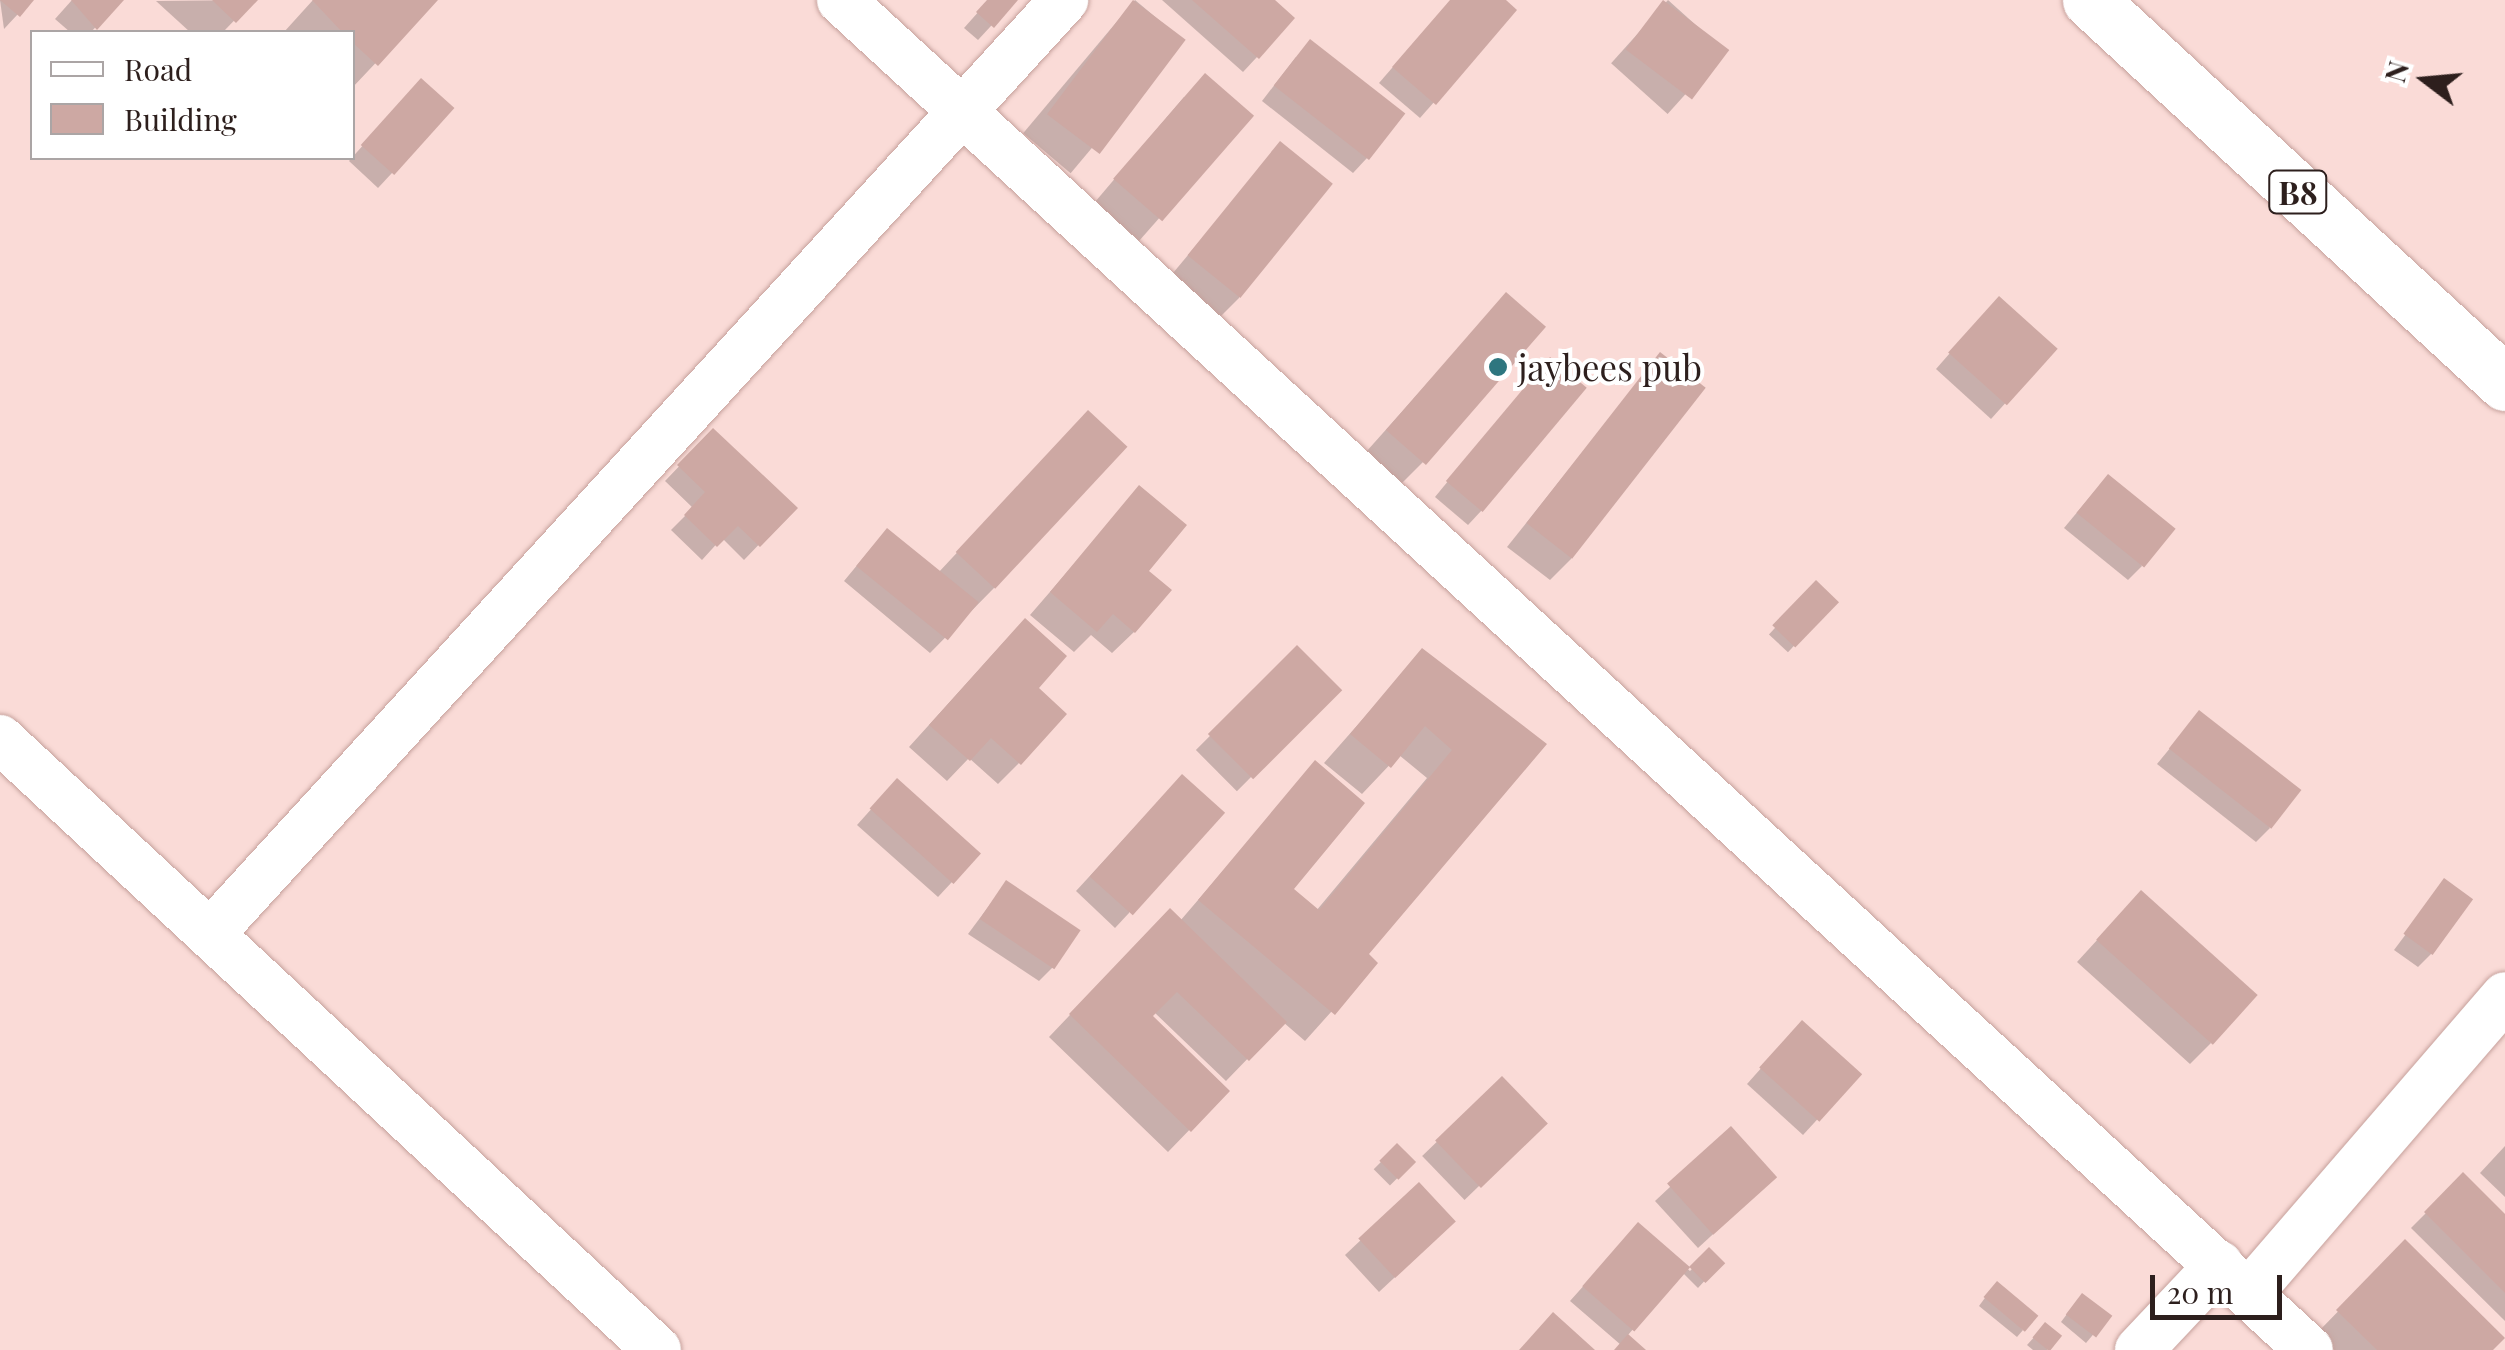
<!DOCTYPE html>
<style>
body{margin:0}
#map{position:relative;width:2505px;height:1350px;overflow:hidden;background:#fadbd7;font-family:"Playfair Display",serif}
div>[style]{position:absolute}
[style*='--x']{left:calc(var(--x)*1px);top:calc(var(--y)*1px);width:calc(var(--w)*1px);rotate:calc(var(--a)*1deg)}
.shadow>*{inset:0;background:#0003;transform-origin:0 0}
.building>*{inset:0;background:#cda8a3;transform-origin:0 0}
.roads{filter:drop-shadow(0 0 2px #c6a19c) drop-shadow(0 0 2px #c6a19c)}
.minor>*{height:48px;margin:-24px;padding:0 24px;transform-origin:24px;border-radius:24px;background:#fff}
.trunk>*{height:55px;margin:-27.5px;padding:0 27.5px;transform-origin:27.5px;border-radius:27.5px;background:#fff}
.dots>*{width:28px;height:28px;translate:-50% -50%;box-sizing:border-box;border:5px solid #fff;border-radius:50%}
span{translate:-50% -50%;white-space:nowrap;text-align:center;line-height:1.15;-webkit-text-stroke:8px #fff;paint-order:stroke}
.shield-label span{padding:2px 8px;background:#fff;border:2px solid;border-radius:8px;-webkit-text-stroke-width:0}
.shield-label{font-size:32px;color:#2d1f1d;font-weight:700}
.poi-label{font-size:35px;color:#2d1f1d}
.left{translate:0 -50%;text-align:left}
.legend{position:absolute;left:30px;top:30px;width:325px;height:130px;box-sizing:border-box;background:#fff;border:2px solid #aba5a5;margin:0;padding:12px 18px;list-style:none;font-size:30px;color:#2d1f1d}
.legend li{display:flex;align-items:center;gap:20px;height:50px}
.legend b{width:50px;border:2px solid #aba5a5}
.north{position:absolute;left:2375px;top:30px;width:100px;height:100px;-webkit-text-stroke:8px #fff;paint-order:stroke;rotate:286deg;font-size:28px;font-weight:700;line-height:40px;text-align:center;color:#2d1f1d}
.north::after{content:'';display:block;margin:auto;width:35px;height:45px;background:#2d1f1d;clip-path:polygon(50% 0,100% 100%,50% 72%,0 100%)}
.scale{position:absolute;left:2150px;top:1275px;width:132px;height:45px;box-sizing:border-box;border:5px solid #2d1f1d;border-top:0;padding-left:12px;font-size:30px;line-height:35px;white-space:nowrap;color:#2d1f1d;-webkit-text-stroke:8px #fff;paint-order:stroke}
</style>
<div id="map">
<div class="shadow">
<i style="clip-path:polygon(0 0,31px 0,4px 29px)"></i>
<i style="clip-path:polygon(72px 0,121px 0,91px 32px,70px 32px,55px 19px)"></i>
<i style="clip-path:polygon(254px 0,223px 32px,190px 32px,156px 1px)"></i>
<i style="clip-path:polygon(313px 0,435px 0,352px 88px,352px 32px,284px 32px)"></i>
<i style="clip-path:polygon(989px 0,1015px 0,978px 40px,964px 28px)"></i>
<i style="left:1135px;top:0;width:62px;height:174px;rotate:40deg"></i>
<i style="clip-path:polygon(1162px 0,1271px 0,1257px 57px,1243px 72px)"></i>
<i style="clip-path:polygon(1451px 0,1502px 0,1514px 11px,1420px 118px,1379px 83px)"></i>
<i style="left:1668px;top:0;width:76px;height:85px;rotate:42deg"></i>
<i style="clip-path:polygon(1296px 57px,1367px 158px,1353px 173px,1262px 101px)"></i>
<i style="clip-path:polygon(407px 96px,392px 173px,378px 188px,349px 161px)"></i>
<i style="clip-path:polygon(1184px 97px,1250px 115px,1139px 241px,1095px 202px)"></i>
<i style="clip-path:polygon(1280px 145px,1239px 298px,1218px 319px,1168px 279px)"></i>
<i style="clip-path:polygon(1506px 295px,1423px 462px,1402px 483px,1366px 452px)"></i>
<i style="clip-path:polygon(1985px 313px,2054px 349px,1991px 419px,1936px 369px)"></i>
<i style="clip-path:polygon(1660px 355px,1571px 559px,1550px 580px,1507px 547px)"></i>
<i style="clip-path:polygon(1536px 374px,1482px 510px,1468px 525px,1435px 497px)"></i>
<i style="clip-path:polygon(713px 431px,794px 508px,744px 560px,722px 538px,702px 560px,671px 530px,693px 508px,665px 481px)"></i>
<i style="clip-path:polygon(1067px 435px,994px 588px,930px 653px,844px 581px,873px 546px,938px 573px)"></i>
<i style="clip-path:polygon(1140px 488px,1145px 571px,1134px 632px,1112px 653px,1091px 635px,1074px 652px,1030px 615px)"></i>
<i style="clip-path:polygon(2094px 492px,2142px 566px,2128px 580px,2064px 528px)"></i>
<i style="left:1816px;top:584px;width:26px;height:69px;rotate:43deg"></i>
<i style="clip-path:polygon(1004px 642px,1035px 688px,1019px 763px,998px 784px,969px 758px,947px 781px,909px 747px)"></i>
<i style="left:1297px;top:649px;width:58px;height:143px;rotate:45deg"></i>
<i style="clip-path:polygon(1422px 652px,1543px 744px,1365px 955px,1375px 963px,1305px 1041px,1283px 1022px,1226px 1081px,1154px 1012px,1150px 1016px,1227px 1091px,1168px 1152px,1049px 1037px,1148px 933px,1180px 921px,1315px 764px,1290px 889px,1316px 911px,1427px 778px,1399px 755px,1362px 794px,1324px 763px)"></i>
<i style="clip-path:polygon(2199px 713px,2270px 828px,2256px 842px,2157px 764px)"></i>
<i style="clip-path:polygon(1168px 791px,1129px 913px,1115px 928px,1076px 891px)"></i>
<i style="clip-path:polygon(883px 796px,978px 854px,938px 897px,857px 825px)"></i>
<i style="clip-path:polygon(2445px 882px,2432px 953px,2418px 967px,2394px 950px)"></i>
<i style="clip-path:polygon(1006px 883px,1053px 967px,1039px 981px,968px 934px)"></i>
<i style="clip-path:polygon(2120px 915px,2211px 1043px,2190px 1064px,2077px 962px)"></i>
<i style="clip-path:polygon(1788px 1038px,1858px 1075px,1803px 1135px,1747px 1084px)"></i>
<i style="left:1502px;top:1079px;width:61px;height:111px;rotate:46deg"></i>
<i style="clip-path:polygon(1731px 1130px,1760px 1191px,1698px 1248px,1655px 1201px)"></i>
<i style="left:1397px;top:1146px;width:23px;height:33px;rotate:45deg"></i>
<i style="clip-path:polygon(2505px 1146px,2505px 1197px,2480px 1173px)"></i>
<i style="clip-path:polygon(2463px 1176px,2505px 1217px,2505px 1321px,2411px 1228px)"></i>
<i style="clip-path:polygon(1419px 1185px,1439px 1236px,1379px 1292px,1345px 1255px)"></i>
<i style="clip-path:polygon(1638px 1225px,1690px 1271px,1709px 1251px,1721px 1263px,1698px 1288px,1683px 1273px,1627px 1336px,1641px 1350px,1617px 1350px,1621px 1345px,1570px 1301px)"></i>
<i style="clip-path:polygon(2405px 1243px,2490px 1350px,2334px 1350px,2317px 1333px)"></i>
<i style="clip-path:polygon(1990px 1291px,2023px 1330px,2017px 1337px,1979px 1306px)"></i>
<i style="clip-path:polygon(2076px 1302px,2108px 1317px,2086px 1343px,2061px 1322px)"></i>
<i style="clip-path:polygon(2045px 1325px,2058px 1337px,2047px 1350px,2033px 1350px,2027px 1345px)"></i>
</div>
<div class="building">
<i style="clip-path:polygon(0 0,34px 0,20px 17px)"></i>
<i style="clip-path:polygon(71px 0,124px 0,97px 30px)"></i>
<i style="clip-path:polygon(212px 0,258px 0,236px 23px)"></i>
<i style="clip-path:polygon(312px 0,438px 0,378px 66px,352px 42px,352px 32px,342px 32px)"></i>
<i style="clip-path:polygon(987px 0,1018px 0,994px 28px,976px 12px)"></i>
<i style="left:1133px;top:0;width:66px;height:143px;rotate:37deg"></i>
<i style="clip-path:polygon(1192px 0,1275px 0,1295px 18px,1259px 59px)"></i>
<i style="clip-path:polygon(1450px 0,1506px 0,1517px 10px,1436px 105px,1392px 67px)"></i>
<i style="left:1663px;top:0;width:83px;height:62px;rotate:37deg"></i>
<i style="left:1310px;top:39px;width:121px;height:59px;rotate:38deg"></i>
<i style="left:1205px;top:73px;width:65px;height:140px;rotate:41deg"></i>
<i style="left:421px;top:78px;width:45px;height:90px;rotate:42deg"></i>
<i style="left:1280px;top:141px;width:68px;height:147px;rotate:39deg"></i>
<i style="left:1506px;top:292px;width:53px;height:183px;rotate:41deg"></i>
<i style="left:1999px;top:296px;width:79px;height:76px;rotate:42deg"></i>
<i style="left:1660px;top:352px;width:58px;height:217px;rotate:38deg"></i>
<i style="left:1550px;top:357px;width:48px;height:162px;rotate:40deg"></i>
<i style="left:1088px;top:410px;width:54px;height:194px;rotate:43deg"></i>
<i style="clip-path:polygon(713px 428px,798px 508px,760px 547px,738px 526px,717px 547px,684px 515px,705px 492px,677px 465px)"></i>
<i style="left:2108px;top:474px;width:87px;height:50px;rotate:39deg"></i>
<i style="clip-path:polygon(1139px 485px,1187px 525px,1149px 571px,1172px 590px,1135px 633px,1113px 614px,1097px 632px,1050px 592px)"></i>
<i style="left:887px;top:528px;width:118px;height:49px;rotate:39deg"></i>
<i style="left:1816px;top:580px;width:32px;height:63px;rotate:44deg"></i>
<i style="clip-path:polygon(1025px 618px,1067px 656px,1039px 688px,1067px 714px,1021px 765px,991px 738px,970px 761px,929px 725px)"></i>
<i style="left:1297px;top:645px;width:64px;height:126px;rotate:45deg"></i>
<i style="clip-path:polygon(1422px 648px,1547px 744px,1369px 954px,1378px 963px,1335px 1015px,1198px 900px,1315px 760px,1365px 803px,1294px 889px,1319px 910px,1452px 750px,1425px 726px,1391px 768px,1350px 734px)"></i>
<i style="left:2199px;top:710px;width:130px;height:49px;rotate:38deg"></i>
<i style="left:1182px;top:774px;width:58px;height:138px;rotate:42deg"></i>
<i style="left:897px;top:778px;width:113px;height:41px;rotate:42deg"></i>
<i style="left:2444px;top:878px;width:36px;height:69px;rotate:36deg"></i>
<i style="left:1006px;top:880px;width:90px;height:47px;rotate:34deg"></i>
<i style="left:2141px;top:890px;width:157px;height:67px;rotate:42deg"></i>
<i style="clip-path:polygon(1170px 908px,1287px 1022px,1249px 1061px,1177px 992px,1153px 1016px,1230px 1091px,1191px 1132px,1069px 1014px)"></i>
<i style="left:1802px;top:1020px;width:81px;height:64px;rotate:42deg"></i>
<i style="left:1502px;top:1076px;width:66px;height:93px;rotate:46deg"></i>
<i style="left:1731px;top:1126px;width:69px;height:86px;rotate:48deg"></i>
<i style="left:1397px;top:1143px;width:27px;height:25px;rotate:45deg"></i>
<i style="clip-path:polygon(2463px 1172px,2505px 1214px,2505px 1293px,2424px 1212px)"></i>
<i style="left:1419px;top:1182px;width:54px;height:83px;rotate:47deg"></i>
<i style="left:1638px;top:1222px;width:69px;height:85px;rotate:41deg"></i>
<i style="clip-path:polygon(2405px 1239px,2505px 1338px,2493px 1350px,2377px 1350px,2336px 1310px)"></i>
<i style="left:1709px;top:1247px;width:23px;height:28px;rotate:45deg"></i>
<i style="left:1997px;top:1281px;width:54px;height:21px;rotate:40deg"></i>
<i style="left:2082px;top:1293px;width:38px;height:27px;rotate:37deg"></i>
<i style="clip-path:polygon(1553px 1312px,1595px 1350px,1519px 1350px)"></i>
<i style="left:2045px;top:1322px;width:22px;height:20px;rotate:39deg"></i>
<i style="clip-path:polygon(1628px 1334px,1646px 1350px,1614px 1350px)"></i>
</div>
<div class="roads">
<div class="minor">
<i style="--x:841;--y:0;--w:1994;--a:42.6"></i>
<i style="--x:0;--y:739;--w:897;--a:42.92"></i>
<i style="--x:210;--y:934;--w:1266;--a:-47.56"></i>
<i style="--x:2249;--y:1293;--w:392;--a:-49.2"></i>
<i style="--x:2139;--y:1350;--w:117;--a:-46.7"></i>
</div>
<div class="trunk">
<i style="--x:2090;--y:0;--w:565;--a:42.7"></i>
</div>
</div>
<div class="dots">
<i style="left:1498px;top:367px;background:#2e767f"></i>
</div>
<div class="shield-label">
<span style="left:2298px;top:192px">B8</span>
</div>
<div class="poi-label">
<span class="left" style="left:1518px;top:367px">jaybees pub</span>
</div>
<ul class="legend">
<li><b style="height:12px;background:#fff"></b>Road</li>
<li><b style="height:28px;background:#cda8a3"></b>Building</li>
</ul>
<div class="north">N</div>
<div class="scale">20 m</div>
</div>
